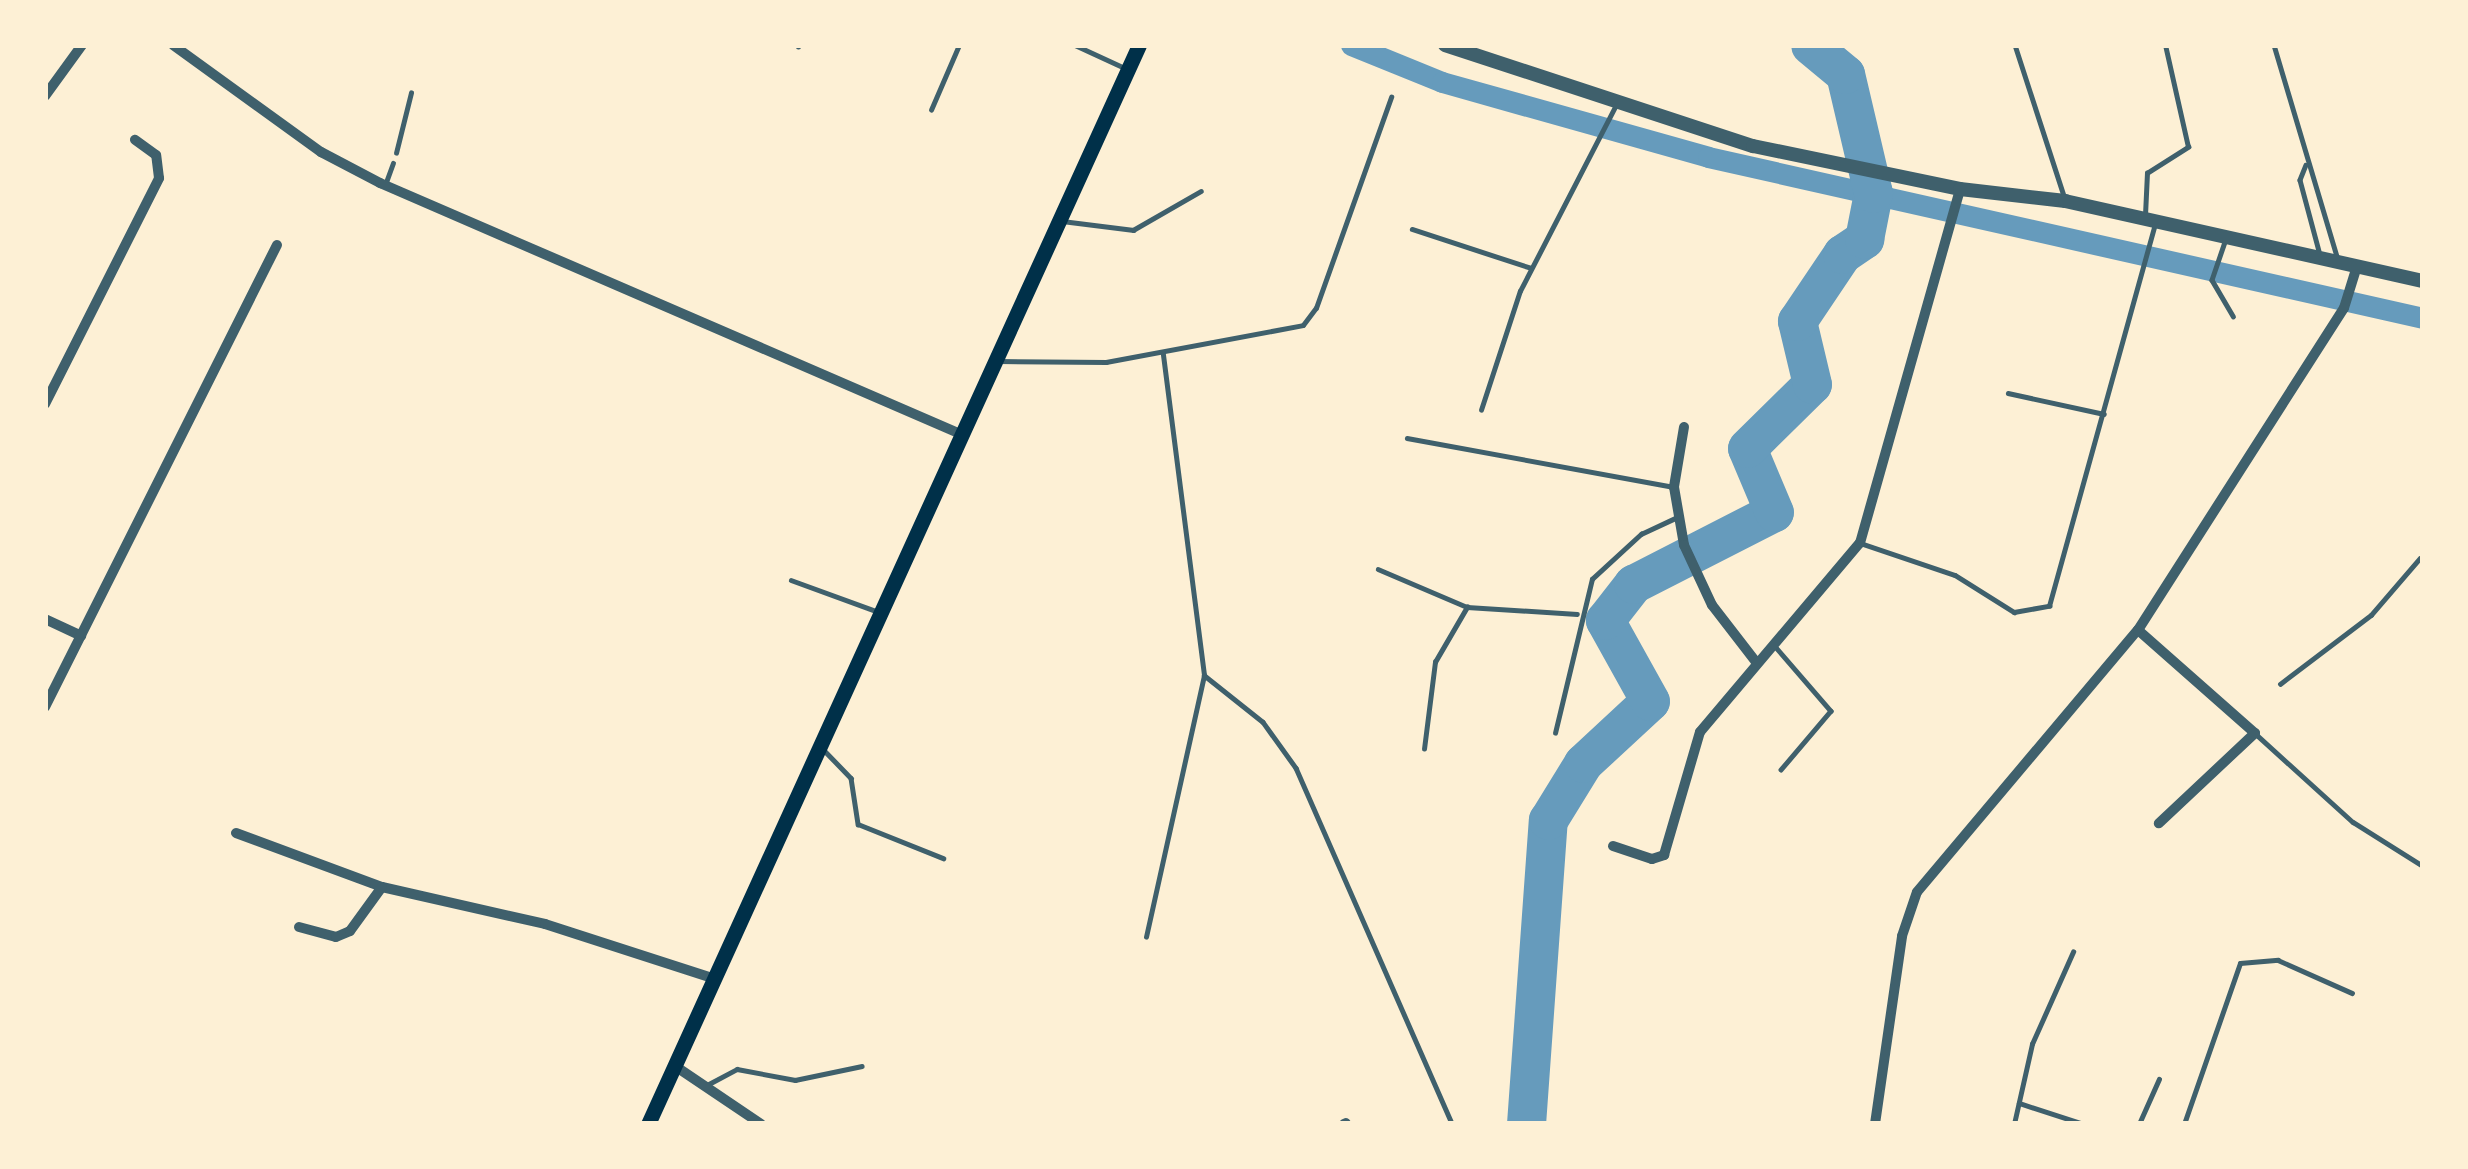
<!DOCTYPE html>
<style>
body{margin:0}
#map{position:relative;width:2468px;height:1169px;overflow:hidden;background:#fdf0d5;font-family:"Space Grotesk",sans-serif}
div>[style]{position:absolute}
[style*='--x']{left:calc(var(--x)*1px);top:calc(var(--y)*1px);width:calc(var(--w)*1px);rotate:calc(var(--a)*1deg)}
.canal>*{height:21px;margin:-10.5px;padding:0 10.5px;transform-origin:10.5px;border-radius:10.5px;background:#669bbc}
.river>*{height:39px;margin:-19.5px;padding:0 19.5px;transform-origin:19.5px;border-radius:19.5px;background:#669bbc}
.service>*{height:4.5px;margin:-2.25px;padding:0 2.25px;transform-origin:2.25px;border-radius:2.25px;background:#3f606c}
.minor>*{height:10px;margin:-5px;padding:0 5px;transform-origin:5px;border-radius:5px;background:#3f606c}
.tertiary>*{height:14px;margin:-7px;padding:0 7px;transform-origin:7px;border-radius:7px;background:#3f606c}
.secondary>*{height:15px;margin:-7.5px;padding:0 7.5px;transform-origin:7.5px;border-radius:7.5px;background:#003049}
span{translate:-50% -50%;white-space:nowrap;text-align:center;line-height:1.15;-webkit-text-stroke:9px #fdf0d5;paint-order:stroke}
.frame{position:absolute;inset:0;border:48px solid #fdf0d5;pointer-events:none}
</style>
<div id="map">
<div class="canal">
<i style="--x:1351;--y:45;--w:98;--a:22.1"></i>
<i style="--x:1442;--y:82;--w:276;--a:15.7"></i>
<i style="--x:1708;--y:157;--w:733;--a:12.69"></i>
</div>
<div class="river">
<i style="--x:1526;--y:1124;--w:305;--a:-85.9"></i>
<i style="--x:1548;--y:820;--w:67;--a:-58.4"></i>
<i style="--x:1583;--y:763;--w:91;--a:-42.8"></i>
<i style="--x:1650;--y:701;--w:93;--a:-119.1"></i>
<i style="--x:1605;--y:620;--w:46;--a:-52.1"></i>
<i style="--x:1633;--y:584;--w:158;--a:-27.1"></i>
<i style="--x:1774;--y:512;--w:69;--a:-112.9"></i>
<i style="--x:1747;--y:448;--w:91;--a:-44.6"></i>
<i style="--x:1812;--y:384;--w:65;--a:-103.4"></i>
<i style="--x:1797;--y:321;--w:81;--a:-56.1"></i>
<i style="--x:1842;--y:254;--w:27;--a:-34"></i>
<i style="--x:1864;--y:239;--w:47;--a:-78.9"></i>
<i style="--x:1873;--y:193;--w:122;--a:-103.2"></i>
<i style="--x:1845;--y:74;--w:45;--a:-140.4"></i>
</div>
<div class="service">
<i style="--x:1075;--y:45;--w:55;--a:24.7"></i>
<i style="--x:2015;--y:45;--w:162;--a:72"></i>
<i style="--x:2274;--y:45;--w:221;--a:73.4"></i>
<i style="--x:798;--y:47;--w:2;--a:-90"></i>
<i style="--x:931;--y:110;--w:71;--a:-66.7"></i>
<i style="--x:396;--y:153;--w:62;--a:-76"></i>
<i style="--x:2306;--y:165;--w:16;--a:112"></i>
<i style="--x:2300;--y:180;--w:73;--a:75"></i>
<i style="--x:385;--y:185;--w:23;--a:-70"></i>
<i style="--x:2145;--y:215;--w:42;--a:-87.3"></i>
<i style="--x:2147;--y:173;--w:49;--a:-32.4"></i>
<i style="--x:2188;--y:147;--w:105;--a:-102.7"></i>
<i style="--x:1062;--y:221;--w:72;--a:7.2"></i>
<i style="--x:1133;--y:230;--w:78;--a:-29.8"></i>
<i style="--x:1412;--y:229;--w:125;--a:18.1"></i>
<i style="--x:2225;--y:242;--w:40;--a:108.9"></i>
<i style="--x:2212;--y:280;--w:42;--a:59.7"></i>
<i style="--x:999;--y:361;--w:107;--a:0.5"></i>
<i style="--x:1106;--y:362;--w:200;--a:-10.6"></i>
<i style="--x:1303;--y:325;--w:21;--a:-53"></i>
<i style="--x:1316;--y:308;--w:224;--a:-70.4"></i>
<i style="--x:2008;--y:393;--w:98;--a:12.3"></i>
<i style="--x:1481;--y:410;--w:125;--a:-71.9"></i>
<i style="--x:1520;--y:291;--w:207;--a:-62.7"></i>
<i style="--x:1407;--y:438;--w:271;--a:10.4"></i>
<i style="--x:1860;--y:543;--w:100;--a:18.6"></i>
<i style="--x:1955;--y:575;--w:70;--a:32.1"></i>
<i style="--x:2014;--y:612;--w:36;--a:-10"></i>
<i style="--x:2049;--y:606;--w:393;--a:-74.5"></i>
<i style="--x:1378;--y:569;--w:97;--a:23.1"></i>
<i style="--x:791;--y:580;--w:94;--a:20"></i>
<i style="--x:1774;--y:645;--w:87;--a:49.2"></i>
<i style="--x:1831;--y:711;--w:77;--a:130.3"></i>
<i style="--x:1204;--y:675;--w:75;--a:38.5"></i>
<i style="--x:1263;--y:722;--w:57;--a:54.3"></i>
<i style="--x:1296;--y:768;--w:389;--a:66.3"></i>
<i style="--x:2280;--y:684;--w:114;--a:-37.2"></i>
<i style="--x:2371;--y:615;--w:75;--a:-49.3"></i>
<i style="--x:1555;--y:733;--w:158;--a:-76.5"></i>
<i style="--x:1592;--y:579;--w:67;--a:-42.6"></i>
<i style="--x:1641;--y:534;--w:40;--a:-25"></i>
<i style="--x:2258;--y:736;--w:128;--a:42.2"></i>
<i style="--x:2353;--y:822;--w:83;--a:32.2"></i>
<i style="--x:822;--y:748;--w:42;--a:46"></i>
<i style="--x:851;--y:778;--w:47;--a:81.3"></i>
<i style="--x:858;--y:824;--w:92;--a:21.8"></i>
<i style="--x:1424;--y:749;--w:88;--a:-82.8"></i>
<i style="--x:1435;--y:662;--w:64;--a:-59.8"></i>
<i style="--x:1467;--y:607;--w:110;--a:3.6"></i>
<i style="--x:1146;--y:937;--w:268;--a:-77.5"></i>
<i style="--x:1204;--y:675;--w:324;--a:-97.3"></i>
<i style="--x:705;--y:1086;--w:36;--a:-28"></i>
<i style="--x:737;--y:1069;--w:59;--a:10.7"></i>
<i style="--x:795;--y:1080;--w:68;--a:-11.8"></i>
<i style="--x:2019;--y:1103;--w:68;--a:17.9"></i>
<i style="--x:2014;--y:1124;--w:82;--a:-77.3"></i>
<i style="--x:2032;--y:1044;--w:101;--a:-66"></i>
<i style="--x:2139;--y:1124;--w:49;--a:-66"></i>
<i style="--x:2184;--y:1124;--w:170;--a:-70.8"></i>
<i style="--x:2240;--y:963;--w:38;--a:-5"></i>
<i style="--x:2278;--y:960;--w:81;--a:24"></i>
</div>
<div class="minor">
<i style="--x:173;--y:45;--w:183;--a:35.9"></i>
<i style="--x:321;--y:152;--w:67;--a:27.7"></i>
<i style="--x:380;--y:183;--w:635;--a:23.38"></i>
<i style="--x:45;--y:96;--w:63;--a:-54"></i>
<i style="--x:45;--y:404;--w:253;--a:-63.2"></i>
<i style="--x:159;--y:178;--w:23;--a:-97"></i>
<i style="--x:156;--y:155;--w:26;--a:-144"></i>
<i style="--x:1684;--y:427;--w:61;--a:99.5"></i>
<i style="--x:1674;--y:487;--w:59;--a:80.2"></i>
<i style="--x:1684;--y:545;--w:66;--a:65"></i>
<i style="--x:1712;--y:605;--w:72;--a:52.3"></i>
<i style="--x:45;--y:619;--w:40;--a:25"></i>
<i style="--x:2138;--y:630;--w:156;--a:41.4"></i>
<i style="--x:2255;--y:733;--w:132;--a:136.8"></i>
<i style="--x:45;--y:707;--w:517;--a:-63.34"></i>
<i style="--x:236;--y:833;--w:156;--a:20.3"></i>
<i style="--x:382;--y:887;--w:167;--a:12.8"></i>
<i style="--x:545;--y:924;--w:179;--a:17.9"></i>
<i style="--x:1613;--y:846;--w:41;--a:18.4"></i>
<i style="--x:1652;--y:859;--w:13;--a:-18"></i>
<i style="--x:1664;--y:855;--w:128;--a:-73.7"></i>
<i style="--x:1700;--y:732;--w:248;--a:-49.8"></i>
<i style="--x:1860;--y:543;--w:368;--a:-74.2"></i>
<i style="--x:299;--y:927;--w:38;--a:15"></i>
<i style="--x:336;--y:937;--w:15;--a:-23"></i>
<i style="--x:350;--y:931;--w:54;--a:-54"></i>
<i style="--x:675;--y:1066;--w:104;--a:34"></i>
<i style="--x:1344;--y:1124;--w:2;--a:-27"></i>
<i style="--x:1875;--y:1124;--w:190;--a:-81.8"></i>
<i style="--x:1902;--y:936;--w:46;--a:-71.2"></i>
<i style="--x:1917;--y:892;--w:343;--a:-49.9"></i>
<i style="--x:2138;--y:630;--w:382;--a:-57.4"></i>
<i style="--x:2344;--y:308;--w:44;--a:-72.8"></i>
</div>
<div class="tertiary">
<i style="--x:1445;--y:45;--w:324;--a:18.2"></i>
<i style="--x:1753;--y:146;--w:211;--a:11.7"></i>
<i style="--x:1960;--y:189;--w:106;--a:6.5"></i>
<i style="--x:2065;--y:201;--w:367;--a:12.6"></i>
</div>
<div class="secondary">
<i style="--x:648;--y:1124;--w:1185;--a:-65.53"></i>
</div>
<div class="frame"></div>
</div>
